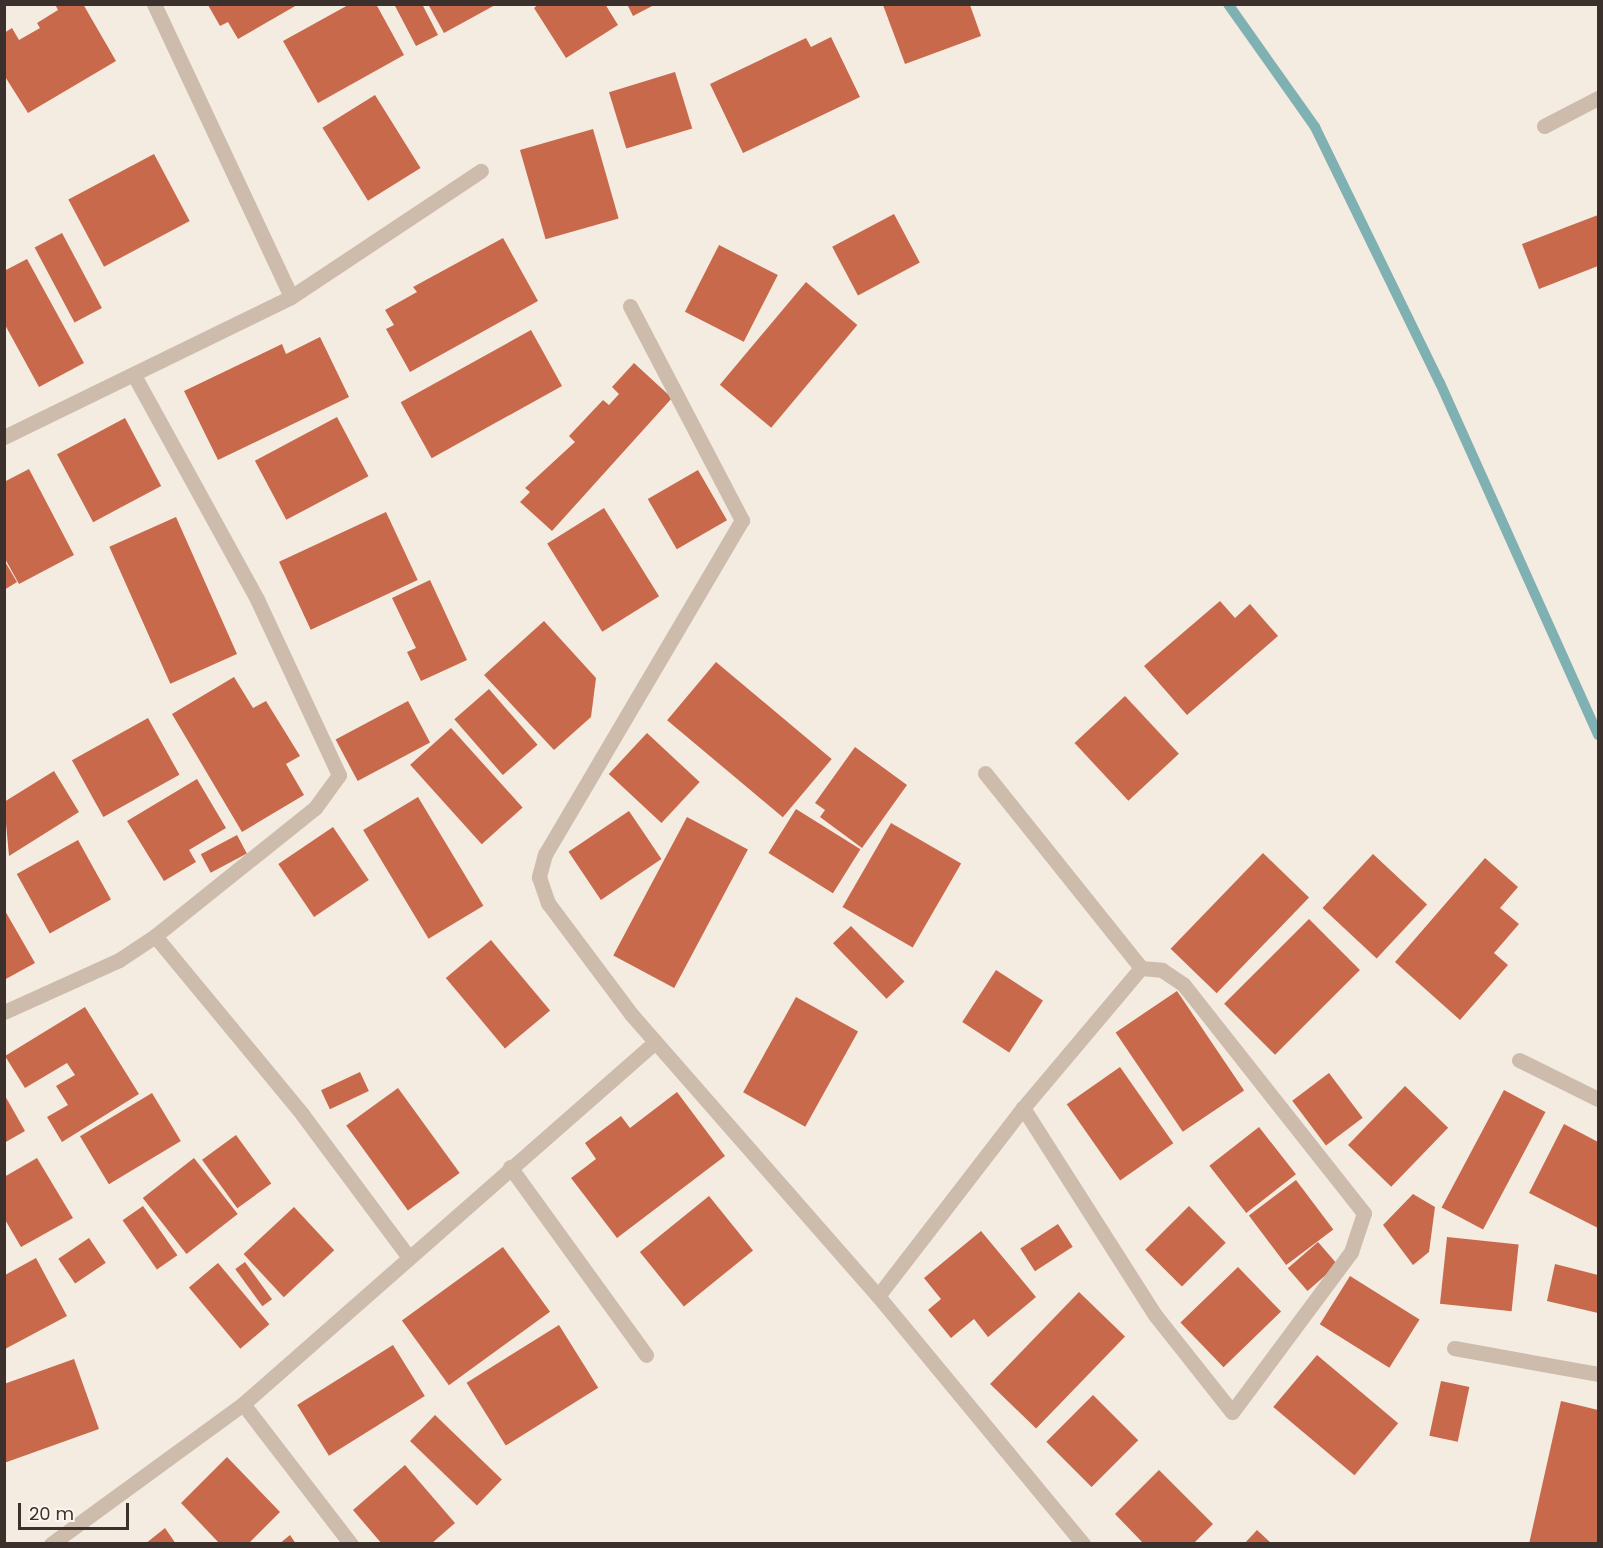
<!DOCTYPE html>
<style>
body{margin:0}
#map{position:relative;width:1603px;height:1548px;overflow:hidden;background:#f4ebe1;font-family:Poppins,sans-serif}
div>[style]{position:absolute}
[style*='--x']{left:calc(var(--x)*1px);top:calc(var(--y)*1px);width:calc(var(--w)*1px);rotate:calc(var(--a)*1deg)}
.stream>*{height:10px;margin:-5px;padding:0 5px;transform-origin:5px;border-radius:5px;background:#7fb0b2}
.building>*{inset:0;background:#c8694b;transform-origin:0 0}
.minor>*{height:15px;margin:-7.5px;padding:0 7.5px;transform-origin:7.5px;border-radius:7.5px;background:#cdbbac}
span{translate:-50% -50%;white-space:nowrap;text-align:center;line-height:1.15;-webkit-text-stroke:6px #fbf5ee;paint-order:stroke}
.frame{position:absolute;inset:0;border:6px solid #3b302b;pointer-events:none}
.scale{position:absolute;left:18px;top:1503px;width:111px;height:27px;box-sizing:border-box;border:3px solid #3b302b;border-top:0;padding-left:8px;font-size:18px;line-height:21px;white-space:nowrap;color:#3b302b;-webkit-text-stroke:4px #fbf5ee;paint-order:stroke}
</style>
<div id="map">
<div class="stream">
<i style="--x:1228;--y:4;--w:151;--a:54.7"></i>
<i style="--x:1315;--y:127;--w:285;--a:64"></i>
<i style="--x:1440;--y:383;--w:386;--a:65.8"></i>
</div>
<div class="building">
<i style="clip-path:polygon(55px 4px,83px 4px,116px 61px,28px 113px,4px 75px,4px 33px,12px 28px,19px 40px,40px 28px,37px 23px,58px 10px)"></i>
<i style="clip-path:polygon(350px 4px,376px 4px,404px 55px,318px 103px,283px 41px)"></i>
<i style="clip-path:polygon(394px 4px,422px 4px,438px 35px,416px 46px)"></i>
<i style="clip-path:polygon(428px 4px,497px 4px,444px 33px)"></i>
<i style="clip-path:polygon(539px 4px,605px 4px,618px 25px,566px 58px,534px 8px)"></i>
<i style="clip-path:polygon(627px 4px,656px 4px,633px 16px)"></i>
<i style="clip-path:polygon(208px 5px,297px 5px,238px 39px,228px 22px,220px 26px)"></i>
<i style="clip-path:polygon(883px 5px,970px 5px,981px 36px,905px 64px)"></i>
<i style="clip-path:polygon(831px 37px,860px 97px,743px 153px,710px 84px,806px 38px,811px 47px)"></i>
<i style="left:675px;top:72px;width:59px;height:69px;rotate:73deg"></i>
<i style="left:375px;top:95px;width:86px;height:62px;rotate:58deg"></i>
<i style="left:593px;top:129px;width:93px;height:76px;rotate:74deg"></i>
<i style="left:154px;top:154px;width:76px;height:97px;rotate:62deg"></i>
<i style="left:894px;top:214px;width:55px;height:70px;rotate:62deg"></i>
<i style="clip-path:polygon(1598px 215px,1598px 266px,1539px 289px,1522px 244px)"></i>
<i style="left:62px;top:233px;width:85px;height:31px;rotate:62deg"></i>
<i style="clip-path:polygon(503px 238px,538px 301px,410px 372px,386px 329px,394px 325px,385px 310px,417px 292px,413px 287px)"></i>
<i style="left:719px;top:245px;width:66px;height:75px;rotate:27deg"></i>
<i style="clip-path:polygon(27px 259px,84px 363px,39px 387px,4px 323px,4px 271px)"></i>
<i style="left:806px;top:282px;width:67px;height:134px;rotate:40deg"></i>
<i style="left:531px;top:330px;width:64px;height:149px;rotate:61deg"></i>
<i style="clip-path:polygon(320px 337px,349px 397px,218px 460px,184px 391px,282px 344px,286px 354px)"></i>
<i style="clip-path:polygon(634px 363px,672px 398px,552px 531px,520px 502px,530px 492px,525px 488px,575px 442px,569px 436px,603px 400px,609px 405px,619px 394px,612px 387px)"></i>
<i style="left:337px;top:417px;width:67px;height:93px;rotate:62deg"></i>
<i style="left:125px;top:418px;width:77px;height:77px;rotate:62deg"></i>
<i style="clip-path:polygon(29px 469px,74px 555px,19px 584px,4px 557px,4px 482px)"></i>
<i style="left:698px;top:470px;width:58px;height:58px;rotate:60deg"></i>
<i style="left:604px;top:508px;width:104px;height:67px;rotate:58deg"></i>
<i style="left:386px;top:512px;width:75px;height:118px;rotate:65deg"></i>
<i style="left:176px;top:517px;width:150px;height:73px;rotate:66deg"></i>
<i style="clip-path:polygon(4px 560px,17px 582px,4px 590px)"></i>
<i style="clip-path:polygon(430px 580px,467px 660px,421px 681px,407px 652px,416px 648px,392px 598px)"></i>
<i style="clip-path:polygon(1220px 601px,1235px 618px,1250px 604px,1278px 636px,1187px 715px,1144px 666px)"></i>
<i style="clip-path:polygon(544px 621px,596px 678px,591px 717px,554px 750px,484px 675px)"></i>
<i style="left:716px;top:662px;width:151px;height:76px;rotate:40deg"></i>
<i style="clip-path:polygon(234px 677px,253px 708px,266px 701px,300px 756px,286px 764px,304px 795px,242px 832px,172px 714px)"></i>
<i style="left:489px;top:689px;width:74px;height:46px;rotate:49deg"></i>
<i style="left:1125px;top:696px;width:79px;height:69px;rotate:47deg"></i>
<i style="left:408px;top:701px;width:47px;height:82px;rotate:62deg"></i>
<i style="left:148px;top:718px;width:65px;height:87px;rotate:61deg"></i>
<i style="left:451px;top:728px;width:107px;height:55px;rotate:48deg"></i>
<i style="left:647px;top:733px;width:72px;height:56px;rotate:43deg"></i>
<i style="clip-path:polygon(855px 747px,907px 785px,862px 848px,820px 817px,825px 810px,815px 803px)"></i>
<i style="clip-path:polygon(54px 771px,79px 812px,9px 856px,4px 802px)"></i>
<i style="clip-path:polygon(197px 779px,226px 828px,189px 850px,196px 862px,164px 881px,127px 821px)"></i>
<i style="left:418px;top:797px;width:127px;height:64px;rotate:59deg"></i>
<i style="left:796px;top:809px;width:76px;height:52px;rotate:32deg"></i>
<i style="left:629px;top:811px;width:58px;height:73px;rotate:56deg"></i>
<i style="left:687px;top:817px;width:69px;height:157px;rotate:28deg"></i>
<i style="left:891px;top:823px;width:81px;height:97px;rotate:30deg"></i>
<i style="left:333px;top:827px;width:64px;height:66px;rotate:56deg"></i>
<i style="left:237px;top:835px;width:21px;height:41px;rotate:62deg"></i>
<i style="left:78px;top:840px;width:68px;height:70px;rotate:61deg"></i>
<i style="left:1263px;top:853px;width:64px;height:133px;rotate:44deg"></i>
<i style="left:1373px;top:854px;width:74px;height:74px;rotate:43deg"></i>
<i style="clip-path:polygon(1485px 858px,1518px 887px,1500px 908px,1519px 924px,1494px 953px,1508px 965px,1460px 1020px,1395px 962px)"></i>
<i style="clip-path:polygon(4px 909px,35px 963px,4px 980px)"></i>
<i style="left:1309px;top:919px;width:72px;height:120px;rotate:45deg"></i>
<i style="left:851px;top:926px;width:77px;height:25px;rotate:46deg"></i>
<i style="left:491px;top:940px;width:92px;height:59px;rotate:50deg"></i>
<i style="left:996px;top:970px;width:56px;height:62px;rotate:33deg"></i>
<i style="left:1177px;top:991px;width:120px;height:74px;rotate:56deg"></i>
<i style="left:796px;top:997px;width:71px;height:109px;rotate:29deg"></i>
<i style="clip-path:polygon(85px 1007px,139px 1094px,62px 1142px,47px 1117px,68px 1105px,56px 1086px,75px 1075px,67px 1063px,25px 1088px,5px 1056px)"></i>
<i style="left:1120px;top:1067px;width:93px;height:65px;rotate:55deg"></i>
<i style="left:360px;top:1072px;width:21px;height:43px;rotate:65deg"></i>
<i style="left:1329px;top:1073px;width:56px;height:46px;rotate:53deg"></i>
<i style="left:1405px;top:1086px;width:60px;height:82px;rotate:44deg"></i>
<i style="left:398px;top:1088px;width:105px;height:64px;rotate:54deg"></i>
<i style="left:1504px;top:1090px;width:47px;height:133px;rotate:28deg"></i>
<i style="clip-path:polygon(677px 1092px,725px 1156px,617px 1238px,571px 1178px,596px 1159px,585px 1143px,621px 1116px,630px 1128px)"></i>
<i style="left:152px;top:1093px;width:56px;height:84px;rotate:59deg"></i>
<i style="clip-path:polygon(4px 1094px,25px 1131px,4px 1143px)"></i>
<i style="clip-path:polygon(1564px 1124px,1598px 1142px,1598px 1228px,1529px 1193px)"></i>
<i style="left:1259px;top:1127px;width:60px;height:63px;rotate:52deg"></i>
<i style="left:236px;top:1135px;width:60px;height:42px;rotate:54deg"></i>
<i style="clip-path:polygon(37px 1158px,73px 1218px,21px 1247px,4px 1218px,4px 1177px)"></i>
<i style="left:194px;top:1158px;width:71px;height:65px;rotate:52deg"></i>
<i style="left:1296px;top:1180px;width:62px;height:59px;rotate:53deg"></i>
<i style="clip-path:polygon(1413px 1194px,1435px 1207px,1429px 1252px,1413px 1265px,1383px 1225px)"></i>
<i style="left:709px;top:1196px;width:70px;height:89px;rotate:51deg"></i>
<i style="left:143px;top:1206px;width:60px;height:25px;rotate:55deg"></i>
<i style="left:1189px;top:1206px;width:52px;height:62px;rotate:45deg"></i>
<i style="left:294px;top:1207px;width:59px;height:69px;rotate:47deg"></i>
<i style="left:1058px;top:1224px;width:27px;height:45px;rotate:57deg"></i>
<i style="clip-path:polygon(981px 1231px,1036px 1297px,988px 1337px,974px 1319px,951px 1338px,928px 1310px,941px 1299px,924px 1278px)"></i>
<i style="left:1447px;top:1237px;width:72px;height:67px;rotate:6deg"></i>
<i style="left:89px;top:1238px;width:30px;height:37px;rotate:56deg"></i>
<i style="left:1318px;top:1242px;width:30px;height:40px;rotate:49deg"></i>
<i style="left:503px;top:1247px;width:80px;height:125px;rotate:54deg"></i>
<i style="clip-path:polygon(36px 1258px,67px 1316px,5px 1349px,5px 1275px)"></i>
<i style="left:245px;top:1262px;width:46px;height:12px;rotate:54deg"></i>
<i style="left:218px;top:1263px;width:80px;height:38px;rotate:50deg"></i>
<i style="clip-path:polygon(1555px 1264px,1598px 1275px,1598px 1313px,1547px 1301px)"></i>
<i style="left:1238px;top:1267px;width:62px;height:80px;rotate:46deg"></i>
<i style="left:1350px;top:1276px;width:82px;height:57px;rotate:32deg"></i>
<i style="left:1079px;top:1292px;width:64px;height:128px;rotate:44deg"></i>
<i style="left:559px;top:1325px;width:74px;height:109px;rotate:58deg"></i>
<i style="left:393px;top:1345px;width:60px;height:113px;rotate:58deg"></i>
<i style="left:1317px;top:1355px;width:106px;height:68px;rotate:40deg"></i>
<i style="clip-path:polygon(74px 1359px,99px 1429px,4px 1463px,4px 1384px)"></i>
<i style="left:1441px;top:1381px;width:29px;height:56px;rotate:12deg"></i>
<i style="left:1093px;top:1395px;width:64px;height:66px;rotate:45deg"></i>
<i style="clip-path:polygon(1561px 1401px,1598px 1410px,1598px 1544px,1529px 1544px)"></i>
<i style="left:435px;top:1415px;width:93px;height:36px;rotate:44deg"></i>
<i style="clip-path:polygon(227px 1457px,280px 1512px,248px 1544px,220px 1544px,181px 1503px)"></i>
<i style="clip-path:polygon(405px 1465px,455px 1523px,431px 1544px,382px 1544px,353px 1510px)"></i>
<i style="clip-path:polygon(1159px 1470px,1213px 1524px,1193px 1544px,1144px 1544px,1115px 1514px)"></i>
<i style="clip-path:polygon(165px 1528px,176px 1544px,145px 1544px)"></i>
<i style="clip-path:polygon(1257px 1530px,1272px 1544px,1244px 1544px)"></i>
<i style="clip-path:polygon(290px 1535px,296px 1544px,279px 1544px)"></i>
</div>
<div class="minor">
<i style="--x:154;--y:4;--w:323;--a:64.9"></i>
<i style="--x:1544;--y:126;--w:61;--a:-27.4"></i>
<i style="--x:630;--y:306;--w:242;--a:62.4"></i>
<i style="--x:742;--y:520;--w:388;--a:120.5"></i>
<i style="--x:545;--y:854;--w:24;--a:105"></i>
<i style="--x:539;--y:877;--w:28;--a:71"></i>
<i style="--x:548;--y:903;--w:139;--a:53.2"></i>
<i style="--x:631;--y:1014;--w:375;--a:48.8"></i>
<i style="--x:878;--y:1296;--w:322;--a:50.4"></i>
<i style="--x:4;--y:437;--w:319;--a:-26"></i>
<i style="--x:291;--y:297;--w:228;--a:-33.6"></i>
<i style="--x:985;--y:773;--w:250;--a:51.3"></i>
<i style="--x:155;--y:936;--w:231;--a:50.4"></i>
<i style="--x:302;--y:1114;--w:176;--a:53.3"></i>
<i style="--x:4;--y:1012;--w:126;--a:-24.3"></i>
<i style="--x:119;--y:960;--w:43;--a:-33.7"></i>
<i style="--x:155;--y:936;--w:205;--a:-38.7"></i>
<i style="--x:315;--y:808;--w:41;--a:-54"></i>
<i style="--x:339;--y:775;--w:194;--a:-115"></i>
<i style="--x:257;--y:599;--w:256;--a:-118.8"></i>
<i style="--x:1519;--y:1060;--w:88;--a:26.3"></i>
<i style="--x:510;--y:1167;--w:232;--a:54.1"></i>
<i style="--x:878;--y:1296;--w:237;--a:-52.4"></i>
<i style="--x:1023;--y:1108;--w:183;--a:-49.9"></i>
<i style="--x:1141;--y:968;--w:21;--a:5"></i>
<i style="--x:1162;--y:970;--w:25;--a:34"></i>
<i style="--x:1183;--y:984;--w:292;--a:51.7"></i>
<i style="--x:1364;--y:1213;--w:41;--a:108.4"></i>
<i style="--x:1351;--y:1252;--w:199;--a:126.6"></i>
<i style="--x:1232;--y:1412;--w:124;--a:-128.4"></i>
<i style="--x:1155;--y:1315;--w:246;--a:-122.5"></i>
<i style="--x:1454;--y:1348;--w:146;--a:10.2"></i>
<i style="--x:243;--y:1404;--w:177;--a:52.4"></i>
<i style="--x:51;--y:1544;--w:238;--a:-36.1"></i>
<i style="--x:243;--y:1404;--w:548;--a:-41.3"></i>
</div>
<div class="frame"></div>
<div class="scale">20 m</div>
</div>
